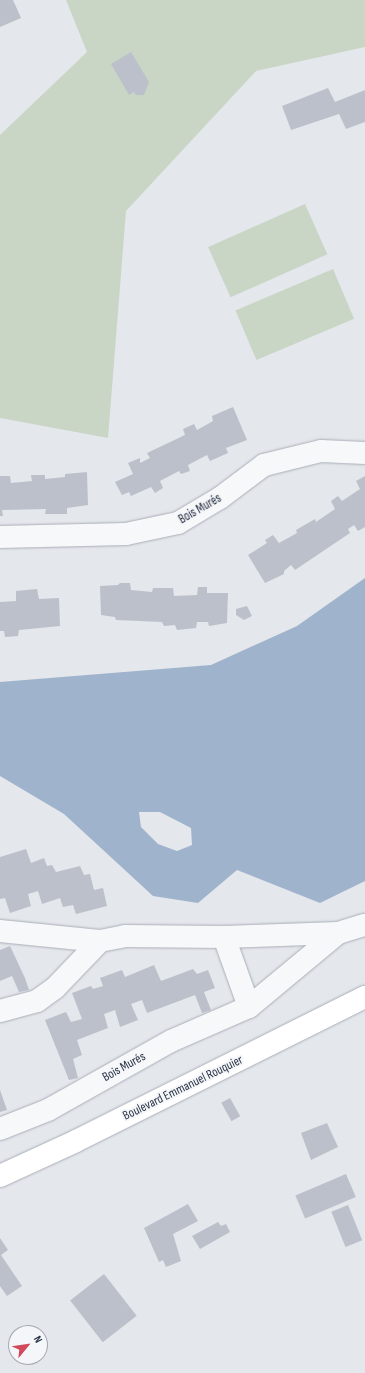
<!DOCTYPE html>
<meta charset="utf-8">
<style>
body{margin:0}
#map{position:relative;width:365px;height:1373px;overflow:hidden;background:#e4e7ec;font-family:"Sofia Sans Condensed",sans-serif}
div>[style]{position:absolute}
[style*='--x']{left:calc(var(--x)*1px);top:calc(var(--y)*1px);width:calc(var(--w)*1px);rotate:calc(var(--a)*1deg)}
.green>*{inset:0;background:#c9d6c5;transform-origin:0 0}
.water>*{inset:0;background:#9fb4cc}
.building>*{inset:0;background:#bbc0ca;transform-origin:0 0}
.roads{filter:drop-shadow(0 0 1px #a9aeb7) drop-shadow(0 0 1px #a9aeb7)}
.street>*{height:22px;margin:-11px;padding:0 11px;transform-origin:11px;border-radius:11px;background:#f7f8fa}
.secondary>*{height:22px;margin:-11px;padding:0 11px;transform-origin:11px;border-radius:11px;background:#fff}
span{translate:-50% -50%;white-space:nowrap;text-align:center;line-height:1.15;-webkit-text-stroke:4px #f4f6f9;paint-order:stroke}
.street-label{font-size:13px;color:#2b3445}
.north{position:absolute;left:8px;top:1325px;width:40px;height:40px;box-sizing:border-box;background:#f4f6f9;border:1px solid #a4a8b1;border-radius:50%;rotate:61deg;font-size:11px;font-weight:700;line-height:16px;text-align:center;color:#2b3445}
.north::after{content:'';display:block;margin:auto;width:14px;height:18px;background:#d1495b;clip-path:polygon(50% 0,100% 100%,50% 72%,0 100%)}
</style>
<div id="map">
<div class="green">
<i style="clip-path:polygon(66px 0,365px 0,365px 47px,256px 71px,126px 211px,108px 438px,0 418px,0 135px,87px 52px)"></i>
<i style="left:305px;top:204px;width:55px;height:106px;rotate:66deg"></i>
<i style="left:333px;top:269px;width:54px;height:106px;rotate:67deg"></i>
</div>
<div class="water">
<i style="clip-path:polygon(evenodd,365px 578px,365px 881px,320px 903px,237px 870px,198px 903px,153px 896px,64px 814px,0 776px,0 682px,211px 665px,297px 626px,365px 578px,139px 812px,160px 812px,191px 828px,192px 845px,177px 851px,158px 844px,141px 827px,139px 812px)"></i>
</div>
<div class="building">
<i style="clip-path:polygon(0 0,13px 0,21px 18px,0 27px)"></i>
<i style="clip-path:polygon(131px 52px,149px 82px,144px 95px,136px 95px,134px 92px,129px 95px,111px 64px)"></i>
<i style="clip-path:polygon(328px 88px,335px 102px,365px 90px,365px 122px,346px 129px,339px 114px,291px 130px,282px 106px)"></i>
<i style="clip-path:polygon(233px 407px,247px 440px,226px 448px,228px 453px,210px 461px,207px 455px,188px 465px,190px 471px,181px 474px,179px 471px,160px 481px,163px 488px,155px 493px,151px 487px,131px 496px,129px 492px,122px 495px,115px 482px,133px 474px,128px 463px,140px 458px,140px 463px,150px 458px,147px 453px,185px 435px,183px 429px,194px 424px,197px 430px,213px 421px,212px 416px)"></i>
<i style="clip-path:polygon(87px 472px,88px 505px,67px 508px,67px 514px,45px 514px,46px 509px,2px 510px,3px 516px,0 516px,0 476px,10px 476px,11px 483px,32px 481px,31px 475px,45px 475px,45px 479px,65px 477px,65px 474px)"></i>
<i style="clip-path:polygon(365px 476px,365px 527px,358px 531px,354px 525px,348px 529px,350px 533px,295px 570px,291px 565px,284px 571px,284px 574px,265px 583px,248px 555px,267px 543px,265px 540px,273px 535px,279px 543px,297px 533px,296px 530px,315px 519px,316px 522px,335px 509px,331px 501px,338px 496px,342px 501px,360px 489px,356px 481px)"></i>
<i style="clip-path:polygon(120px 583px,130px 583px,131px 590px,152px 592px,153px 588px,173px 588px,174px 596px,197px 595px,198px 587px,207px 587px,207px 593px,228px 593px,227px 623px,209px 626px,208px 622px,197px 622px,196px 628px,177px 630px,175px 625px,164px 626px,162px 622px,116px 620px,115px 617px,101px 615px,100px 586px,118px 585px)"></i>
<i style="clip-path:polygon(37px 589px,39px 599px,59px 598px,60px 626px,19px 630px,18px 636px,5px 637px,4px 631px,0 631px,0 602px,16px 601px,16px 591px)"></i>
<i style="clip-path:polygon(247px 606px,252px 616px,244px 620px,236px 615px,236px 609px)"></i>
<i style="clip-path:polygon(26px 849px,31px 863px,44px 858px,47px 866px,52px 865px,56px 872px,80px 866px,84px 875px,90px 874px,94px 890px,103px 888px,107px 906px,76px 914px,73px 905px,63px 907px,60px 898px,42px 904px,38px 891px,28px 894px,31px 906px,10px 913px,5px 898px,0 899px,0 857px)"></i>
<i style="clip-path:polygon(10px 946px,25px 978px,29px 990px,19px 992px,12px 976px,0 981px,0 950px)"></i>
<i style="clip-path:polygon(154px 965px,161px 981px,193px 969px,197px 974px,208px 970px,215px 988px,204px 992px,211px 1010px,202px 1013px,195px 995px,147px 1013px,142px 1000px,131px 1004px,138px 1020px,120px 1027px,115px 1010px,104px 1014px,108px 1028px,77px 1040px,82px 1055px,73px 1059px,78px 1078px,69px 1080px,45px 1020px,66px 1012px,71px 1022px,82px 1019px,72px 993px,91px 986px,93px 989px,103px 986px,100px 978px,122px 970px,125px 977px)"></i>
<i style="clip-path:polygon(0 1090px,7px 1110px,0 1112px)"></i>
<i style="left:230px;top:1098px;width:21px;height:10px;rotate:61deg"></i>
<i style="clip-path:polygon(327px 1123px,338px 1147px,311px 1160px,301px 1133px)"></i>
<i style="left:346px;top:1174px;width:25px;height:55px;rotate:67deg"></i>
<i style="clip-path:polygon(188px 1204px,198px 1221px,173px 1234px,181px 1261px,166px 1267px,163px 1260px,159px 1262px,144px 1228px)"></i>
<i style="left:348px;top:1205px;width:38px;height:18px;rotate:68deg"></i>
<i style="clip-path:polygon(218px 1222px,221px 1226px,226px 1224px,230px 1232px,200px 1249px,192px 1236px)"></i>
<i style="clip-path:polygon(0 1238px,8px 1250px,1px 1255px,22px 1286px,7px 1296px,0 1286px)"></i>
<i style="left:104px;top:1274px;width:53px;height:43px;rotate:52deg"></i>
</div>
<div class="roads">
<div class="street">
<i style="--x:0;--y:537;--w:126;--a:-1.4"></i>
<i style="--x:126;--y:534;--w:53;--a:-11.9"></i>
<i style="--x:178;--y:523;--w:49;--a:-30.8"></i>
<i style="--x:220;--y:498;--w:55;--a:-36.9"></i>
<i style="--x:264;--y:465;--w:59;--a:-13.8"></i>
<i style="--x:321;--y:451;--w:44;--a:2.6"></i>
<i style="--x:0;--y:931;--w:100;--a:5.7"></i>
<i style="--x:100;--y:941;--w:25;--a:-11"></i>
<i style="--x:125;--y:936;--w:99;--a:0.6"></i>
<i style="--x:224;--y:937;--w:114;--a:-2"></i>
<i style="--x:338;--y:933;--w:28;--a:-17"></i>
<i style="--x:224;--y:937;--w:74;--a:70.3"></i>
<i style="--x:0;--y:1011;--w:38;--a:-15"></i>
<i style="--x:37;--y:1001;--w:22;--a:-36"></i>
<i style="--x:55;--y:988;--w:65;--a:-46.2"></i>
<i style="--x:0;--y:1129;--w:52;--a:-21.6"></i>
<i style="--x:48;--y:1110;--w:141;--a:-29.3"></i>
<i style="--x:171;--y:1041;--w:85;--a:-23.6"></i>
<i style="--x:249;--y:1007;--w:116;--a:-39.7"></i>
</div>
<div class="secondary">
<i style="--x:0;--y:1176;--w:84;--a:-24.7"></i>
<i style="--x:76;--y:1141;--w:323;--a:-26.5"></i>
</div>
</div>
<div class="street-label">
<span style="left:200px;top:509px;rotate:-30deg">Bois Murés</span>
<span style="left:124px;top:1067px;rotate:-29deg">Bois Murés</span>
<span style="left:183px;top:1088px;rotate:-26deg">Boulevard Emmanuel Rouquier</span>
</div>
<div class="north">N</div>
</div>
